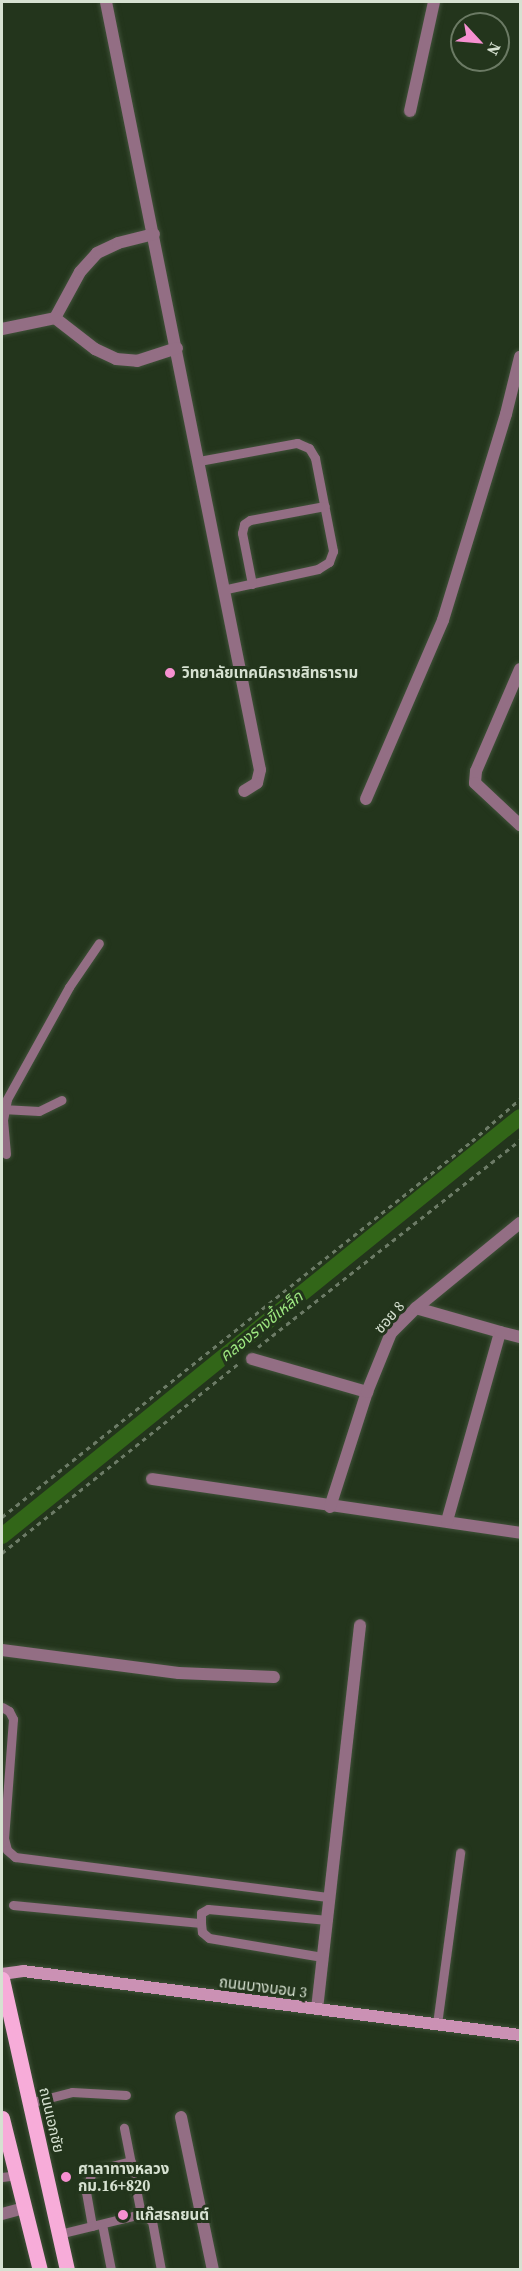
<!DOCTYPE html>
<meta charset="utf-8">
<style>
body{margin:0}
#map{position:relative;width:522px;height:2271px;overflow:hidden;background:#23351c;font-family:"Source Serif 4","Noto Sans Thai",serif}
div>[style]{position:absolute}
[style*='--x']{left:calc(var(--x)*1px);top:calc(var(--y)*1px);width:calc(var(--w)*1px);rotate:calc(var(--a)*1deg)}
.canal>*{height:16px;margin:-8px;padding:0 8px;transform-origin:8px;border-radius:8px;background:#326618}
.path>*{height:3px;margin-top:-1.5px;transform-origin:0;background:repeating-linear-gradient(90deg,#6c7b66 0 4.5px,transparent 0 9px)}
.roads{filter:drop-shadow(0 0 2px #405139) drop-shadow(0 0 2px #405139)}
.service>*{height:9px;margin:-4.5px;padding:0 4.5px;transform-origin:4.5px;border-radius:4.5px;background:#936e84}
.minor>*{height:12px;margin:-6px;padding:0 6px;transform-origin:6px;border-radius:6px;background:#936e84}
.secondary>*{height:12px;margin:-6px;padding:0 6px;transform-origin:6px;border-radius:6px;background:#cb91b4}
.primary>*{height:15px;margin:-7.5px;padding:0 7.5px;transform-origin:7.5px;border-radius:7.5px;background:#f7acd9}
.dots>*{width:16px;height:16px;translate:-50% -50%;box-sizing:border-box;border:3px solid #23351c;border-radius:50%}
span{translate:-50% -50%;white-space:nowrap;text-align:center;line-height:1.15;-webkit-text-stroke:6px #23351c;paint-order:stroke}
.poi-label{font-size:15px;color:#d6e1d1;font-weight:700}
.left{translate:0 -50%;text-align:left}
.street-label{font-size:15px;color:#d6e1d1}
.water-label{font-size:16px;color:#9ce57f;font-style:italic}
.frame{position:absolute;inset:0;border:3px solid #d6e1d1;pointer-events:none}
.north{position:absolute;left:450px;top:12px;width:60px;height:60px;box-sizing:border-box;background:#23351c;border:2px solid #6b7a64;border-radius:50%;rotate:116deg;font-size:16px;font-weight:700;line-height:24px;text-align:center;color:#d6e1d1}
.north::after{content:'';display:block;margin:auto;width:21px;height:27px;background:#f690d0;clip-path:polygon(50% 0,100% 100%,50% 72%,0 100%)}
</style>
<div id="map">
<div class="canal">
<i style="--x:2;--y:1536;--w:666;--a:-38.97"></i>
</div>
<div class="path">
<i style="--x:258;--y:1347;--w:334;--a:-38.3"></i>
<i style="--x:2;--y:1517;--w:602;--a:-38.66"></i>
<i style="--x:472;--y:1141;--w:64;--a:-41.2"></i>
<i style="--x:2;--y:1553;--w:304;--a:-38.7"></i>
</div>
<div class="roads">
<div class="service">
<i style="--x:199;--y:461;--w:100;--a:-10.4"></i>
<i style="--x:297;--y:443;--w:13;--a:23"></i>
<i style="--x:309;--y:448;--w:12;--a:59"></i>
<i style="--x:315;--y:458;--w:95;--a:79"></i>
<i style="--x:333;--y:551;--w:12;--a:110"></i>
<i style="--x:329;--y:562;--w:13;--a:148"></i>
<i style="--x:318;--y:569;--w:94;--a:167.7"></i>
<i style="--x:252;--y:584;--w:52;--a:-101.1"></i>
<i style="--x:242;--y:533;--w:9;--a:-77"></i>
<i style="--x:244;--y:524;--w:7;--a:-34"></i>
<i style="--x:250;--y:520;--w:76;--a:-10.6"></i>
<i style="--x:2;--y:1109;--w:37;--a:3"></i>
<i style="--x:39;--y:1111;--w:25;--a:-26"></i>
<i style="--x:6;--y:1154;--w:34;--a:-95"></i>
<i style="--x:3;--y:1120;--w:21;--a:-79"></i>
<i style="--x:7;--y:1099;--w:128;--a:-61"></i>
<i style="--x:69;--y:987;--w:53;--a:-55.7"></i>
<i style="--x:2;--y:1707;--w:8;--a:30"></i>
<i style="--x:9;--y:1711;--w:9;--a:63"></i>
<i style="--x:13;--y:1719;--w:119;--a:94.3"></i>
<i style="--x:4;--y:1838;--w:12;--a:76"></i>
<i style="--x:7;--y:1850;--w:11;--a:41"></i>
<i style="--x:15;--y:1857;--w:317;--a:7.3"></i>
<i style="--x:13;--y:1905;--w:189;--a:5.5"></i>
<i style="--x:201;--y:1923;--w:10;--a:-90"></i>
<i style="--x:201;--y:1913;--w:8;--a:-30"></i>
<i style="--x:208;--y:1909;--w:120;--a:5.3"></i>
<i style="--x:201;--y:1923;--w:9;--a:84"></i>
<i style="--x:202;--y:1932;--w:9;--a:41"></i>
<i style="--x:209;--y:1938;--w:115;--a:9.5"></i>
<i style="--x:437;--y:2024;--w:173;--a:-82.3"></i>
<i style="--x:29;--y:2103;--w:44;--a:-14.3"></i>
<i style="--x:72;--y:2092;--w:54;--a:3.2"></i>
<i style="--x:2;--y:2177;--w:16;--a:-7"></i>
<i style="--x:141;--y:2214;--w:13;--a:32"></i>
<i style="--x:152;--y:2221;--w:50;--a:79.6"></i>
<i style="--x:102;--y:2224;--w:47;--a:78.9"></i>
<i style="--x:92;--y:2226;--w:35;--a:-100"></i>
<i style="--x:86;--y:2192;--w:22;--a:-74"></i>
<i style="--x:92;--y:2171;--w:40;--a:-14.4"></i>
<i style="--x:59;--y:2234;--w:84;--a:-13.7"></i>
<i style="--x:141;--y:2214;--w:88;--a:-101.2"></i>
</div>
<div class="minor">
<i style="--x:106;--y:2;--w:783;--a:78.66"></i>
<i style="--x:260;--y:770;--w:13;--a:103"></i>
<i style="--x:257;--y:783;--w:15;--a:148"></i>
<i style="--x:410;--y:111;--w:112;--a:-77.6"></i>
<i style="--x:55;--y:318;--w:51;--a:37.8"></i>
<i style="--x:95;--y:349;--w:23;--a:25"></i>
<i style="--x:116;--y:359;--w:21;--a:5"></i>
<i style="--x:137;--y:361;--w:42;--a:-18"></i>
<i style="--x:2;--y:329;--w:54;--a:-11.7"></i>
<i style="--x:55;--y:318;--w:52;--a:-61.5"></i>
<i style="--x:80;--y:272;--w:25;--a:-48"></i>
<i style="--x:97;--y:253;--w:23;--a:-25"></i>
<i style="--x:118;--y:243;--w:37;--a:-14"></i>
<i style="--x:520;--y:669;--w:111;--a:113.3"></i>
<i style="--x:476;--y:771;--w:12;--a:95"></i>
<i style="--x:475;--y:783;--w:62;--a:43"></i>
<i style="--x:366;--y:799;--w:195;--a:-66.7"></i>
<i style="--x:443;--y:620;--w:215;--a:-73"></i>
<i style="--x:506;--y:414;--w:59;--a:-76.2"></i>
<i style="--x:416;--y:1308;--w:87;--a:15.9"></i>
<i style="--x:252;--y:1359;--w:120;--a:16"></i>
<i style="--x:152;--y:1479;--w:372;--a:8.3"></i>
<i style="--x:330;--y:1507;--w:121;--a:-72.2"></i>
<i style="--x:367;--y:1392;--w:64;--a:-67.9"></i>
<i style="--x:391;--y:1333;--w:35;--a:-45"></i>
<i style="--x:416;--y:1308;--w:134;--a:-39.3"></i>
<i style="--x:447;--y:1521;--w:196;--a:-74.3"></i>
<i style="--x:500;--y:1332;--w:21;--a:14"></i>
<i style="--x:2;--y:1650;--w:178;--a:7.4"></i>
<i style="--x:179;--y:1673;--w:95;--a:2.4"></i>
<i style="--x:317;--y:2009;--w:386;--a:-83.6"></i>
<i style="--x:181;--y:2117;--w:156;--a:78.2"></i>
<i style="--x:2;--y:2214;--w:24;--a:-15"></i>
</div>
<div class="secondary">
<i style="--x:2;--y:1974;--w:21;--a:-8"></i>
<i style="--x:23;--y:1971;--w:501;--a:7.34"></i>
</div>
<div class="primary">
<i style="--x:2;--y:1979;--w:298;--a:77.4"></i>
<i style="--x:2;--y:2118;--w:157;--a:76"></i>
</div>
</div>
<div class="dots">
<i style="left:170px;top:673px;background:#f690d0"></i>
<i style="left:66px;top:2177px;background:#f690d0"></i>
<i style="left:123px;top:2215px;background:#f690d0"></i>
</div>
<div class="poi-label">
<span class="left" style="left:182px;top:673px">วิทยาลัยเทคนิคราชสิทธาราม</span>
<span class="left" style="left:78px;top:2177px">ศาลาทางหลวง<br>กม.16+820</span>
<span class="left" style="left:135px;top:2215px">แก๊สรถยนต์</span>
</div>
<div class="street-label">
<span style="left:389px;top:1317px;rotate:-49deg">ซอย 8</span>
<span style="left:263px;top:1987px;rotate:7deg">ถนนบางบอน 3</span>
<span style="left:52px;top:2120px;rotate:77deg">ถนนเอกชัย</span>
</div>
<div class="water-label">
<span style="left:261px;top:1326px;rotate:-39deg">คลองรางขี้เหล็ก</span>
</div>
<div class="frame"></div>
<div class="north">N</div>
</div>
